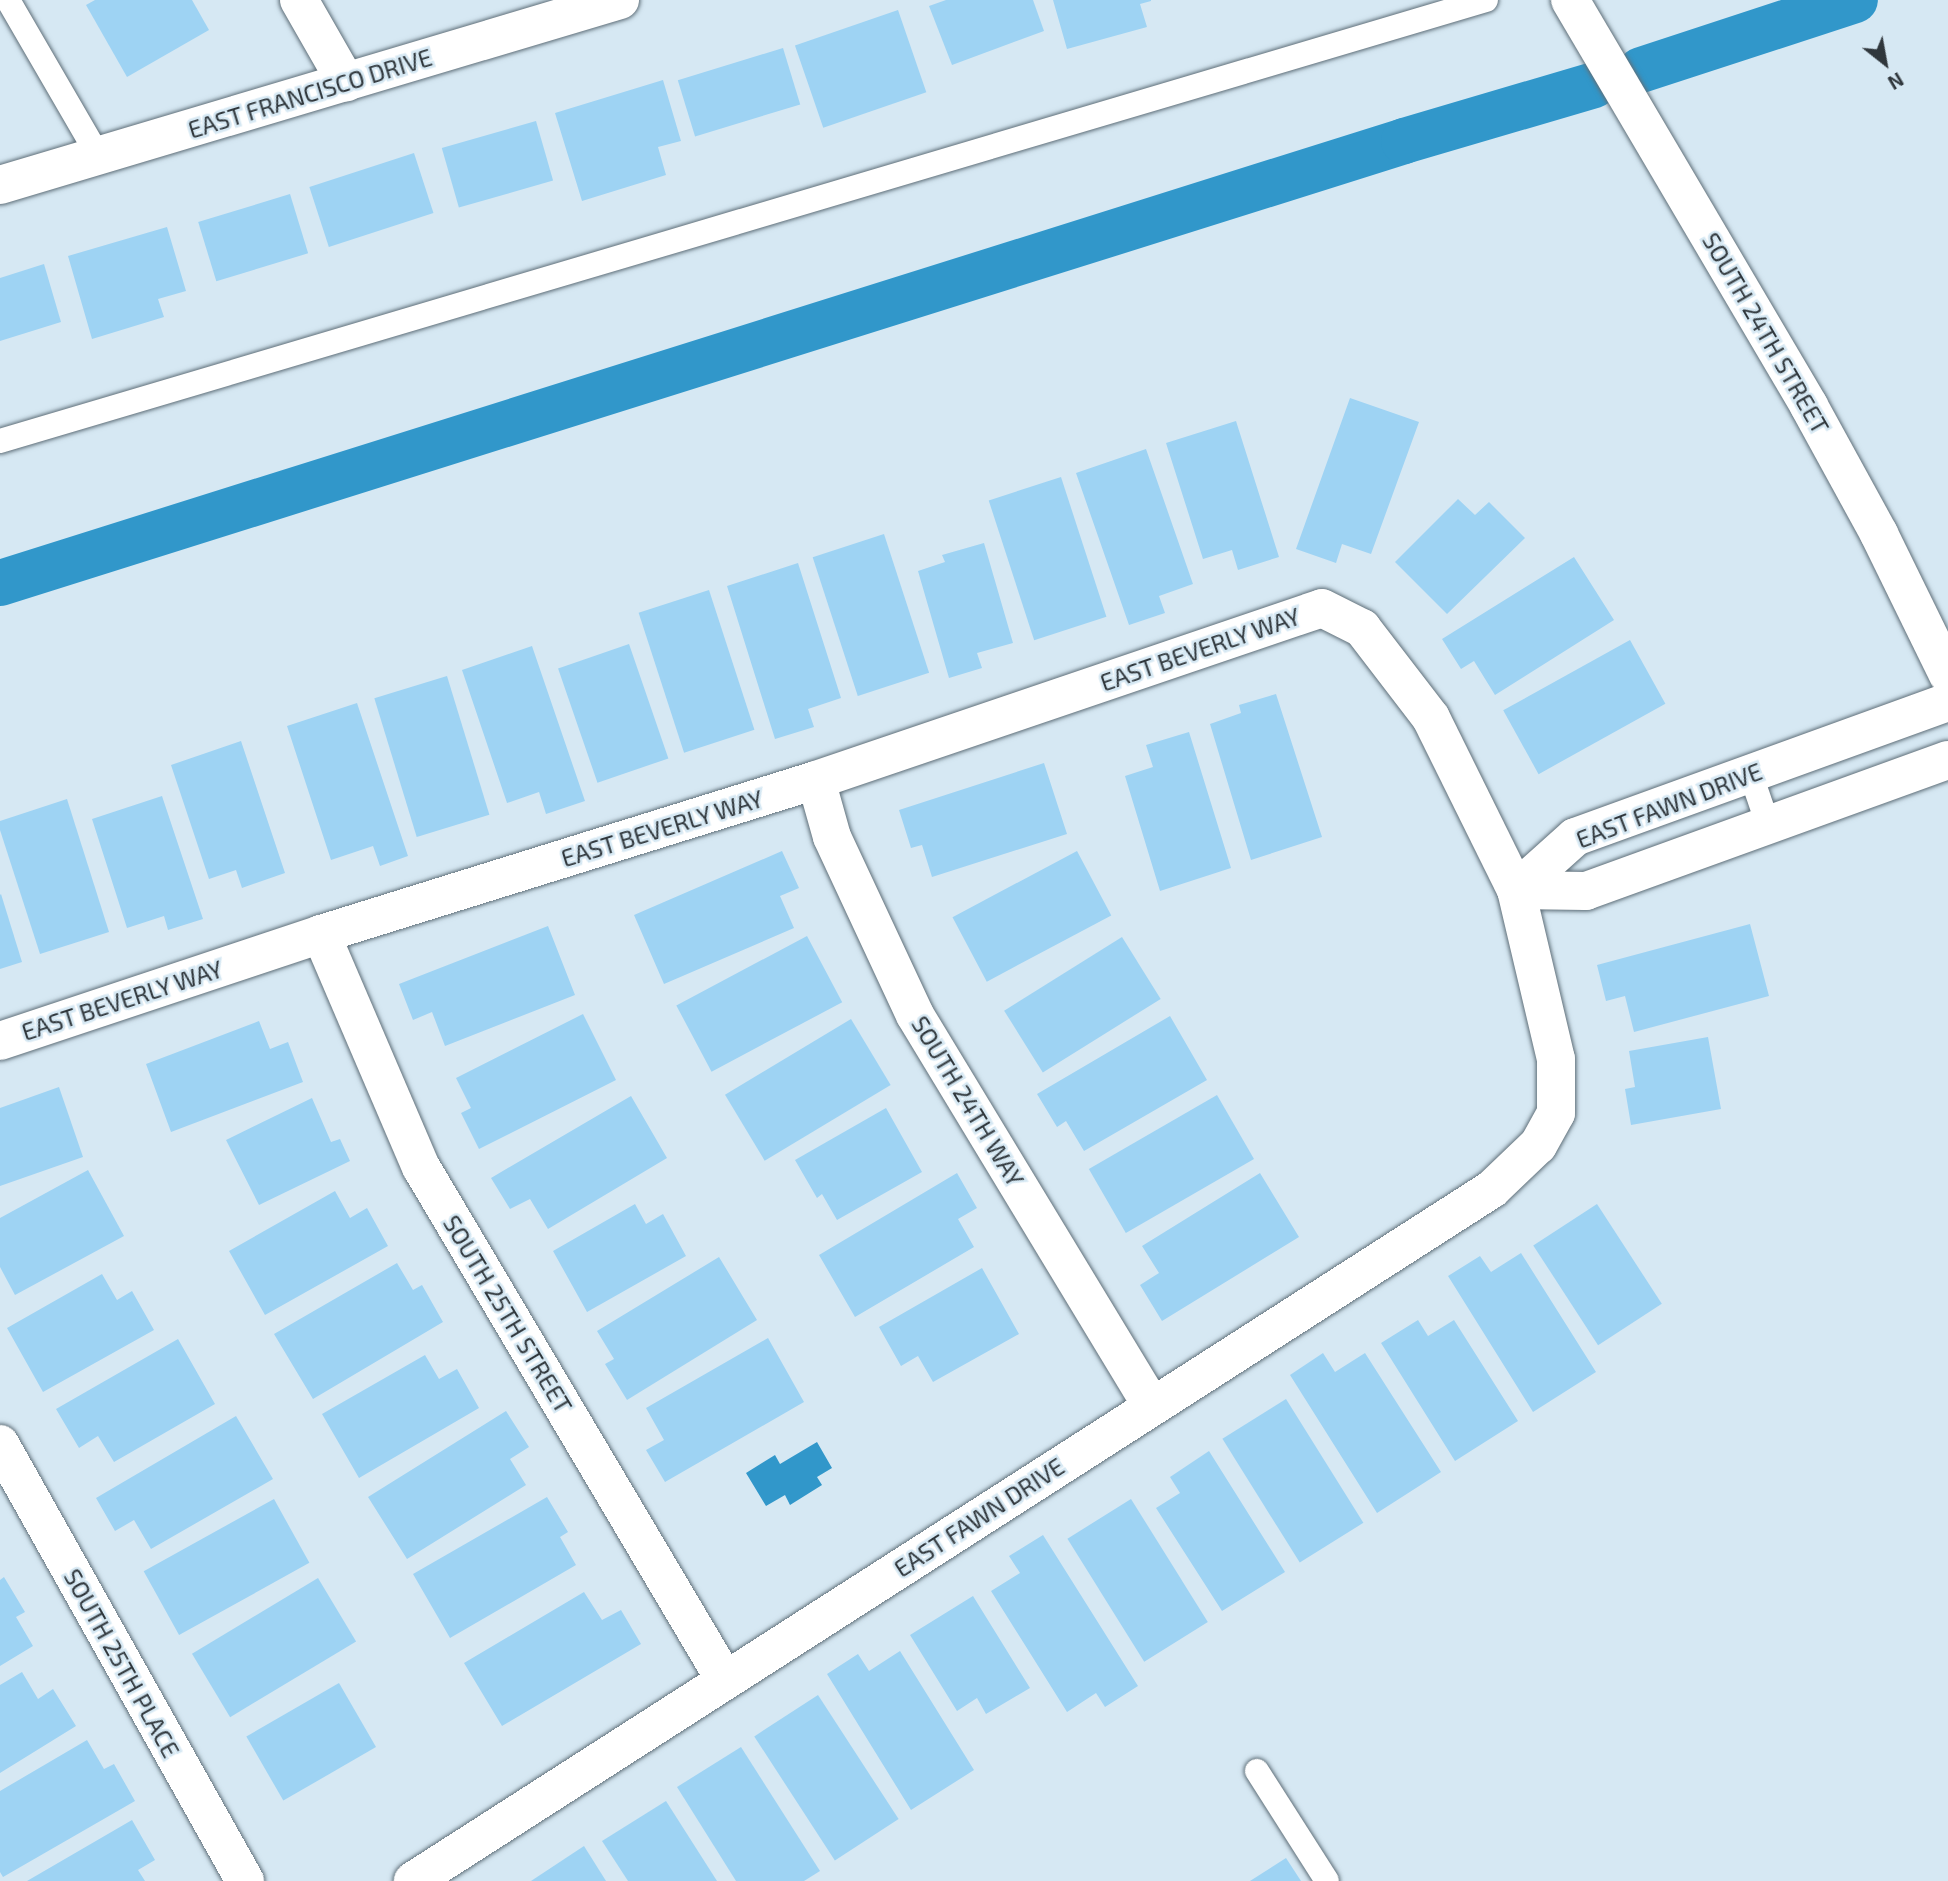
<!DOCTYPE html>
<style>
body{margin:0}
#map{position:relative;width:1948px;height:1881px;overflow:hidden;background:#d6e8f3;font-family:"Exo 2",sans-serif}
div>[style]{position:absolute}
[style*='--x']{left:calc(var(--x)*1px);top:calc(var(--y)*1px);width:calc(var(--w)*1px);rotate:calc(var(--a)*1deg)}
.water>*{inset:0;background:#3197ca}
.canal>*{height:46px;margin:-23px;padding:0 23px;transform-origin:23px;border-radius:23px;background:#3197ca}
.building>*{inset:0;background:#9ed3f3;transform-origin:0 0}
.roads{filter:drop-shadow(0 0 2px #5f6f79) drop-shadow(0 0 2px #5f6f79)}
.lane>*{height:24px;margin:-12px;padding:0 12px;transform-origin:12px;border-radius:12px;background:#fff}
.street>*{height:38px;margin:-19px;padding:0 19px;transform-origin:19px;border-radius:19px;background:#fff}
span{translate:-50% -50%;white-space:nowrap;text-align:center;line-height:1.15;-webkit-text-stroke:5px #d6e8f3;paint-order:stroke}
.street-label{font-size:24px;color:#30373c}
.north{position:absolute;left:1850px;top:28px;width:70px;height:70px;-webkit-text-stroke:5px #d6e8f3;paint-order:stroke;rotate:149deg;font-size:19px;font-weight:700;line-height:28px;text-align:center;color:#30373c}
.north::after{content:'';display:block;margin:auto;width:24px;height:32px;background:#30373c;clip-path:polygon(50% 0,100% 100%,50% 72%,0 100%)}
</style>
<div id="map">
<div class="water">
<i style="clip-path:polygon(817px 1442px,832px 1468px,817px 1477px,822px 1485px,790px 1505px,785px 1495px,766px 1506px,746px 1473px,775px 1455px,780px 1464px)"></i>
</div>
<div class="canal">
<i style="--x:1641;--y:70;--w:225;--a:-18.1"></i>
<i style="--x:0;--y:583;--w:1472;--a:-17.47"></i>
<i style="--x:1404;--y:141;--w:198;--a:-16.4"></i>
</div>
<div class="building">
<i style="clip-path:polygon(95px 0,192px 0,209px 30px,127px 77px,86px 5px)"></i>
<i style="clip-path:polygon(946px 0,1033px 0,1044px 31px,952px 65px,929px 6px)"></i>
<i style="clip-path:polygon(1053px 0,1151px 0,1151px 1px,1140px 4px,1147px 27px,1067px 49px)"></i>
<i style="left:898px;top:10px;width:87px;height:109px;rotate:71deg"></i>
<i style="left:783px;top:48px;width:59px;height:110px;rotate:73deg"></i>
<i style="clip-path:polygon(663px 80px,681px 141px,658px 147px,666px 175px,582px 201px,555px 113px)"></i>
<i style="left:536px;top:121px;width:62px;height:98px;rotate:74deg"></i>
<i style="left:414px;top:153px;width:63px;height:110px;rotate:72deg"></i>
<i style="left:290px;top:194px;width:62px;height:96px;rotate:73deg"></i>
<i style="clip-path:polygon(167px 227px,186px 291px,158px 299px,164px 317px,92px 339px,68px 256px)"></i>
<i style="clip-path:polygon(44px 264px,61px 322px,0 341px,0 278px)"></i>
<i style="clip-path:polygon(1350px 398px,1419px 422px,1371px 554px,1342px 544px,1336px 563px,1296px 549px)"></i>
<i style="clip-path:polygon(1236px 421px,1279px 557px,1238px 570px,1232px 550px,1203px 559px,1166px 443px)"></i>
<i style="clip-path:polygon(1146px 449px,1193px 584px,1159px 596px,1165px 613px,1129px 625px,1076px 473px)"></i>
<i style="left:1061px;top:477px;width:147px;height:76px;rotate:72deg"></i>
<i style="clip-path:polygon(1458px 499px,1475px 515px,1489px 502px,1525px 538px,1447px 614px,1395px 562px)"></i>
<i style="left:884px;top:534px;width:146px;height:75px;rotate:72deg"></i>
<i style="clip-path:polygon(984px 543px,1013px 643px,977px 653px,982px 668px,949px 678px,918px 571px,945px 562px,942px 555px)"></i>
<i style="clip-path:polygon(1574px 557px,1614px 620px,1495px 695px,1474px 661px,1461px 669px,1442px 639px)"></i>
<i style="clip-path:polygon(798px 563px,841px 698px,808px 709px,814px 727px,775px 739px,727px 586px)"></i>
<i style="left:709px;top:590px;width:147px;height:74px;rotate:72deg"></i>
<i style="left:1630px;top:640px;width:73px;height:145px;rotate:61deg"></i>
<i style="left:629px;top:644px;width:121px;height:75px;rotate:71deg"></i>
<i style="clip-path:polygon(532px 646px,585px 801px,546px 814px,539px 792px,507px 803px,462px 670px)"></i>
<i style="left:447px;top:676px;width:145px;height:76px;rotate:73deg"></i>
<i style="clip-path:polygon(1276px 694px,1322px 837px,1251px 860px,1210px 724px,1241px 713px,1239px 705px)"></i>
<i style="clip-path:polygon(357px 703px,408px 856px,380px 866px,373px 846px,331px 860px,287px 726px)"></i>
<i style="clip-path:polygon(1189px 732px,1231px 868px,1160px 891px,1125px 776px,1153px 767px,1146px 745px)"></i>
<i style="clip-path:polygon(241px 741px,285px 873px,242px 888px,236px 870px,209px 879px,171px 765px)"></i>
<i style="clip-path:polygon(1044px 763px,1067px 834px,932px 877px,922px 845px,911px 848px,899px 810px)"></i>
<i style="clip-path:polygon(162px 796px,203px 919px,168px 930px,164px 916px,127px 928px,92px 819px)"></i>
<i style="clip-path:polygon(67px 799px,109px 932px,40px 954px,0 830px,0 821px)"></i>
<i style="clip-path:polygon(782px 851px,799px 888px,780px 896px,794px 928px,664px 984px,634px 915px)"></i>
<i style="left:1077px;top:851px;width:73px;height:141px;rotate:62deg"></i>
<i style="clip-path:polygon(1px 894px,22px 962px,0 969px,0 895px)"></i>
<i style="clip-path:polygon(1750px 924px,1769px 996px,1634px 1032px,1625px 996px,1606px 1001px,1597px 965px)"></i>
<i style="clip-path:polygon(548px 926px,575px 995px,445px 1046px,432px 1012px,413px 1020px,399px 984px)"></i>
<i style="left:807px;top:936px;width:75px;height:148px;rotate:62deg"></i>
<i style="left:1122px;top:937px;width:73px;height:139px;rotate:58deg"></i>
<i style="clip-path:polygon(583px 1014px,616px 1080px,479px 1149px,461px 1113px,471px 1108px,456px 1078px)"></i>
<i style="clip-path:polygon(1170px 1016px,1207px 1080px,1084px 1151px,1066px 1121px,1057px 1127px,1037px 1094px)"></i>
<i style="left:851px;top:1019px;width:77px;height:147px;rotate:59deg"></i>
<i style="clip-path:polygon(259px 1021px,270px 1049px,288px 1042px,303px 1082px,171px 1132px,146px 1064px)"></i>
<i style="clip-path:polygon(1708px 1037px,1721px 1109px,1631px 1125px,1625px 1089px,1635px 1087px,1629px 1051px)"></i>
<i style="clip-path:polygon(59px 1087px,83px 1157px,0 1186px,0 1108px)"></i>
<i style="left:1217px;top:1095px;width:74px;height:148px;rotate:60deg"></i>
<i style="clip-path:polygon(631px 1096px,667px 1158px,548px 1229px,530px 1199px,510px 1209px,491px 1178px)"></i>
<i style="clip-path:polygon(312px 1098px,331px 1142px,340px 1139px,350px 1161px,259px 1205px,226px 1140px)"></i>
<i style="clip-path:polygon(886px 1108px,922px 1172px,837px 1220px,822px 1194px,817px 1198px,795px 1160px)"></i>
<i style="clip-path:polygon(88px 1170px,124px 1236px,15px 1295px,0 1267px,0 1218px)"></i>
<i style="clip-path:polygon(957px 1173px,977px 1208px,958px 1219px,974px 1247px,855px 1317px,819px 1255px)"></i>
<i style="clip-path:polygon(1260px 1173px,1299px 1237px,1162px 1321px,1140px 1285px,1159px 1273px,1142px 1246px)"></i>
<i style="clip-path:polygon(335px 1191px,350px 1218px,367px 1208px,388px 1246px,265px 1315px,229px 1251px)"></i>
<i style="clip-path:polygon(635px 1204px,646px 1224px,663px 1214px,686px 1256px,587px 1312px,553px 1251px)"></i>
<i style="left:1597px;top:1204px;width:119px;height:76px;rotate:57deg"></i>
<i style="clip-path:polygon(1521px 1253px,1596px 1372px,1533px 1412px,1448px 1276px,1480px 1256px,1491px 1272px)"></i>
<i style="clip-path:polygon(719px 1257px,757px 1320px,627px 1400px,605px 1364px,614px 1359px,597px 1331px)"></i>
<i style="clip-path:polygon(397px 1263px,413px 1290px,422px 1285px,443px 1322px,313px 1399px,274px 1334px)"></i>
<i style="clip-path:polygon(982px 1268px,1019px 1334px,933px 1382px,918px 1356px,901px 1366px,879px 1327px)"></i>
<i style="clip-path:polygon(102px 1274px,117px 1300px,132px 1291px,154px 1330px,43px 1392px,7px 1328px)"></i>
<i style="clip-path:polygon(1418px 1320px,1428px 1336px,1454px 1320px,1518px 1421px,1455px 1461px,1381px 1343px)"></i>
<i style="clip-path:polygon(768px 1338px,804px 1402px,665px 1482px,646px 1450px,664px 1440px,646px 1408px)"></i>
<i style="clip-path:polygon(178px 1339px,215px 1404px,114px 1462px,98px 1436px,79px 1448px,56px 1409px)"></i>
<i style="clip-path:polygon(1323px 1353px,1335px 1372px,1365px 1353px,1441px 1472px,1377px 1513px,1290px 1375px)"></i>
<i style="clip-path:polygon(425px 1355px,439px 1379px,457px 1369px,479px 1408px,359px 1478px,322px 1414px)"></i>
<i style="left:1286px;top:1399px;width:146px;height:75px;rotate:58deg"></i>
<i style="clip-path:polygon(506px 1411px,529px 1447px,510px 1459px,526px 1485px,407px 1559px,368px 1497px)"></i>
<i style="clip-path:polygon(236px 1416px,273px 1479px,151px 1549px,134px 1520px,115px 1531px,96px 1498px)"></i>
<i style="clip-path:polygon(1209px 1451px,1285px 1572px,1222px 1611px,1156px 1508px,1180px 1493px,1170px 1477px)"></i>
<i style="clip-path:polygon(547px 1497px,568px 1532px,560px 1537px,576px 1565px,450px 1638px,413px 1574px)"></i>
<i style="left:274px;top:1499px;width:73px;height:149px;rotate:61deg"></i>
<i style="left:1131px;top:1499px;width:145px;height:75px;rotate:58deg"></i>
<i style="clip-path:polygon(1043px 1535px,1138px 1686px,1105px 1707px,1096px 1693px,1067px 1712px,991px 1591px,1020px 1573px,1009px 1556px)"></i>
<i style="clip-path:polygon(4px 1577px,25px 1612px,16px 1617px,33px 1646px,0 1666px,0 1580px)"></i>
<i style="left:318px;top:1578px;width:74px;height:147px;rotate:59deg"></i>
<i style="clip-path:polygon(584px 1592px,602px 1620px,621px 1610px,641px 1644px,502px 1726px,464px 1663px)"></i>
<i style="clip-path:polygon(973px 1596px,1030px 1688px,986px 1714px,977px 1698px,957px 1711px,910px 1635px)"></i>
<i style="clip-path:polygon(900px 1651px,974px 1770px,911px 1810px,827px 1674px,858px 1654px,869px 1671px)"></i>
<i style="clip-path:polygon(22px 1672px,38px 1699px,53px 1689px,76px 1726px,0 1773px,0 1685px)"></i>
<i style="left:339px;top:1683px;width:74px;height:107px;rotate:60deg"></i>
<i style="left:818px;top:1695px;width:148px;height:76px;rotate:57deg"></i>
<i style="clip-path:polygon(87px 1740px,104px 1769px,114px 1764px,135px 1801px,3px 1877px,0 1872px,0 1791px)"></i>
<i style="clip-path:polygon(741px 1747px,820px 1871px,804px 1881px,736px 1881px,677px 1787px)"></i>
<i style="clip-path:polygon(666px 1801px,717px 1881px,628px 1881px,602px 1841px)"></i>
<i style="clip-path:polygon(132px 1820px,155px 1860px,138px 1870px,145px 1881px,27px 1881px)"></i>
<i style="clip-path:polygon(584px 1846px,606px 1881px,531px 1881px)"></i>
<i style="clip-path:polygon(1286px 1858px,1301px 1881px,1250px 1881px)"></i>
</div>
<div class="roads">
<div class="lane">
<i style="--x:8;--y:0;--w:181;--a:59.9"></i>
<i style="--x:0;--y:441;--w:1550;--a:-16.53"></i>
<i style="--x:1750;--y:772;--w:56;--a:71.2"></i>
<i style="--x:1257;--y:1771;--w:130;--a:57.5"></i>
</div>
<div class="street">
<i style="--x:299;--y:0;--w:95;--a:60.2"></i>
<i style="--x:1570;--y:0;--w:471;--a:59.5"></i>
<i style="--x:1809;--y:406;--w:146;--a:61.3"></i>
<i style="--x:1879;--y:534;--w:157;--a:63.9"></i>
<i style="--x:0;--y:185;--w:647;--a:-16.61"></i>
<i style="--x:816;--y:780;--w:59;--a:74.3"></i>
<i style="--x:832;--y:837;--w:196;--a:65"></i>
<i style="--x:915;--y:1015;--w:457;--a:58.8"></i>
<i style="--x:1516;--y:890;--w:79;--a:-41.9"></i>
<i style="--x:1575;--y:837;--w:397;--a:-19.9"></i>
<i style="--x:1516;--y:890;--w:70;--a:0.8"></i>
<i style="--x:1586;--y:891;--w:385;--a:-19.9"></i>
<i style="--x:321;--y:934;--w:254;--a:66.8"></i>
<i style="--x:421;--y:1167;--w:596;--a:59.35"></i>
<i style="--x:0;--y:1041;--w:338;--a:-18.4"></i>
<i style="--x:321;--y:934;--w:518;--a:-17.28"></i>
<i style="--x:816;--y:780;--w:534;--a:-18.77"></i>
<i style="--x:1322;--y:608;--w:45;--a:26.6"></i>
<i style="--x:1362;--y:628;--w:113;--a:52.5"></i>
<i style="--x:1431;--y:718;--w:192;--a:63.7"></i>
<i style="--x:1516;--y:890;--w:174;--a:76.7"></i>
<i style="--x:1556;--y:1059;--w:54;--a:90"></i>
<i style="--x:1556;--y:1113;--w:37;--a:119"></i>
<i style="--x:1538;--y:1145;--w:64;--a:136.3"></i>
<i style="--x:1492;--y:1189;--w:1282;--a:147.33"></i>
<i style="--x:0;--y:1444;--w:501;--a:60.72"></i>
</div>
</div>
<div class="street-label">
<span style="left:310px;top:93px;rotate:-17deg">EAST FRANCISCO DRIVE</span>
<span style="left:1766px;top:333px;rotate:60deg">SOUTH 24TH STREET</span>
<span style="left:1200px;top:649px;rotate:-19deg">EAST BEVERLY WAY</span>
<span style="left:1669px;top:805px;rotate:-21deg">EAST FAWN DRIVE</span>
<span style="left:662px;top:828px;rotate:-17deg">EAST BEVERLY WAY</span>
<span style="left:122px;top:1000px;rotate:-18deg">EAST BEVERLY WAY</span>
<span style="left:968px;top:1101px;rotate:59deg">SOUTH 24TH WAY</span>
<span style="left:508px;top:1314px;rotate:59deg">SOUTH 25TH STREET</span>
<span style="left:979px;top:1517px;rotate:-33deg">EAST FAWN DRIVE</span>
<span style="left:122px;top:1663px;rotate:61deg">SOUTH 25TH PLACE</span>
</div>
<div class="north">N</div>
</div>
